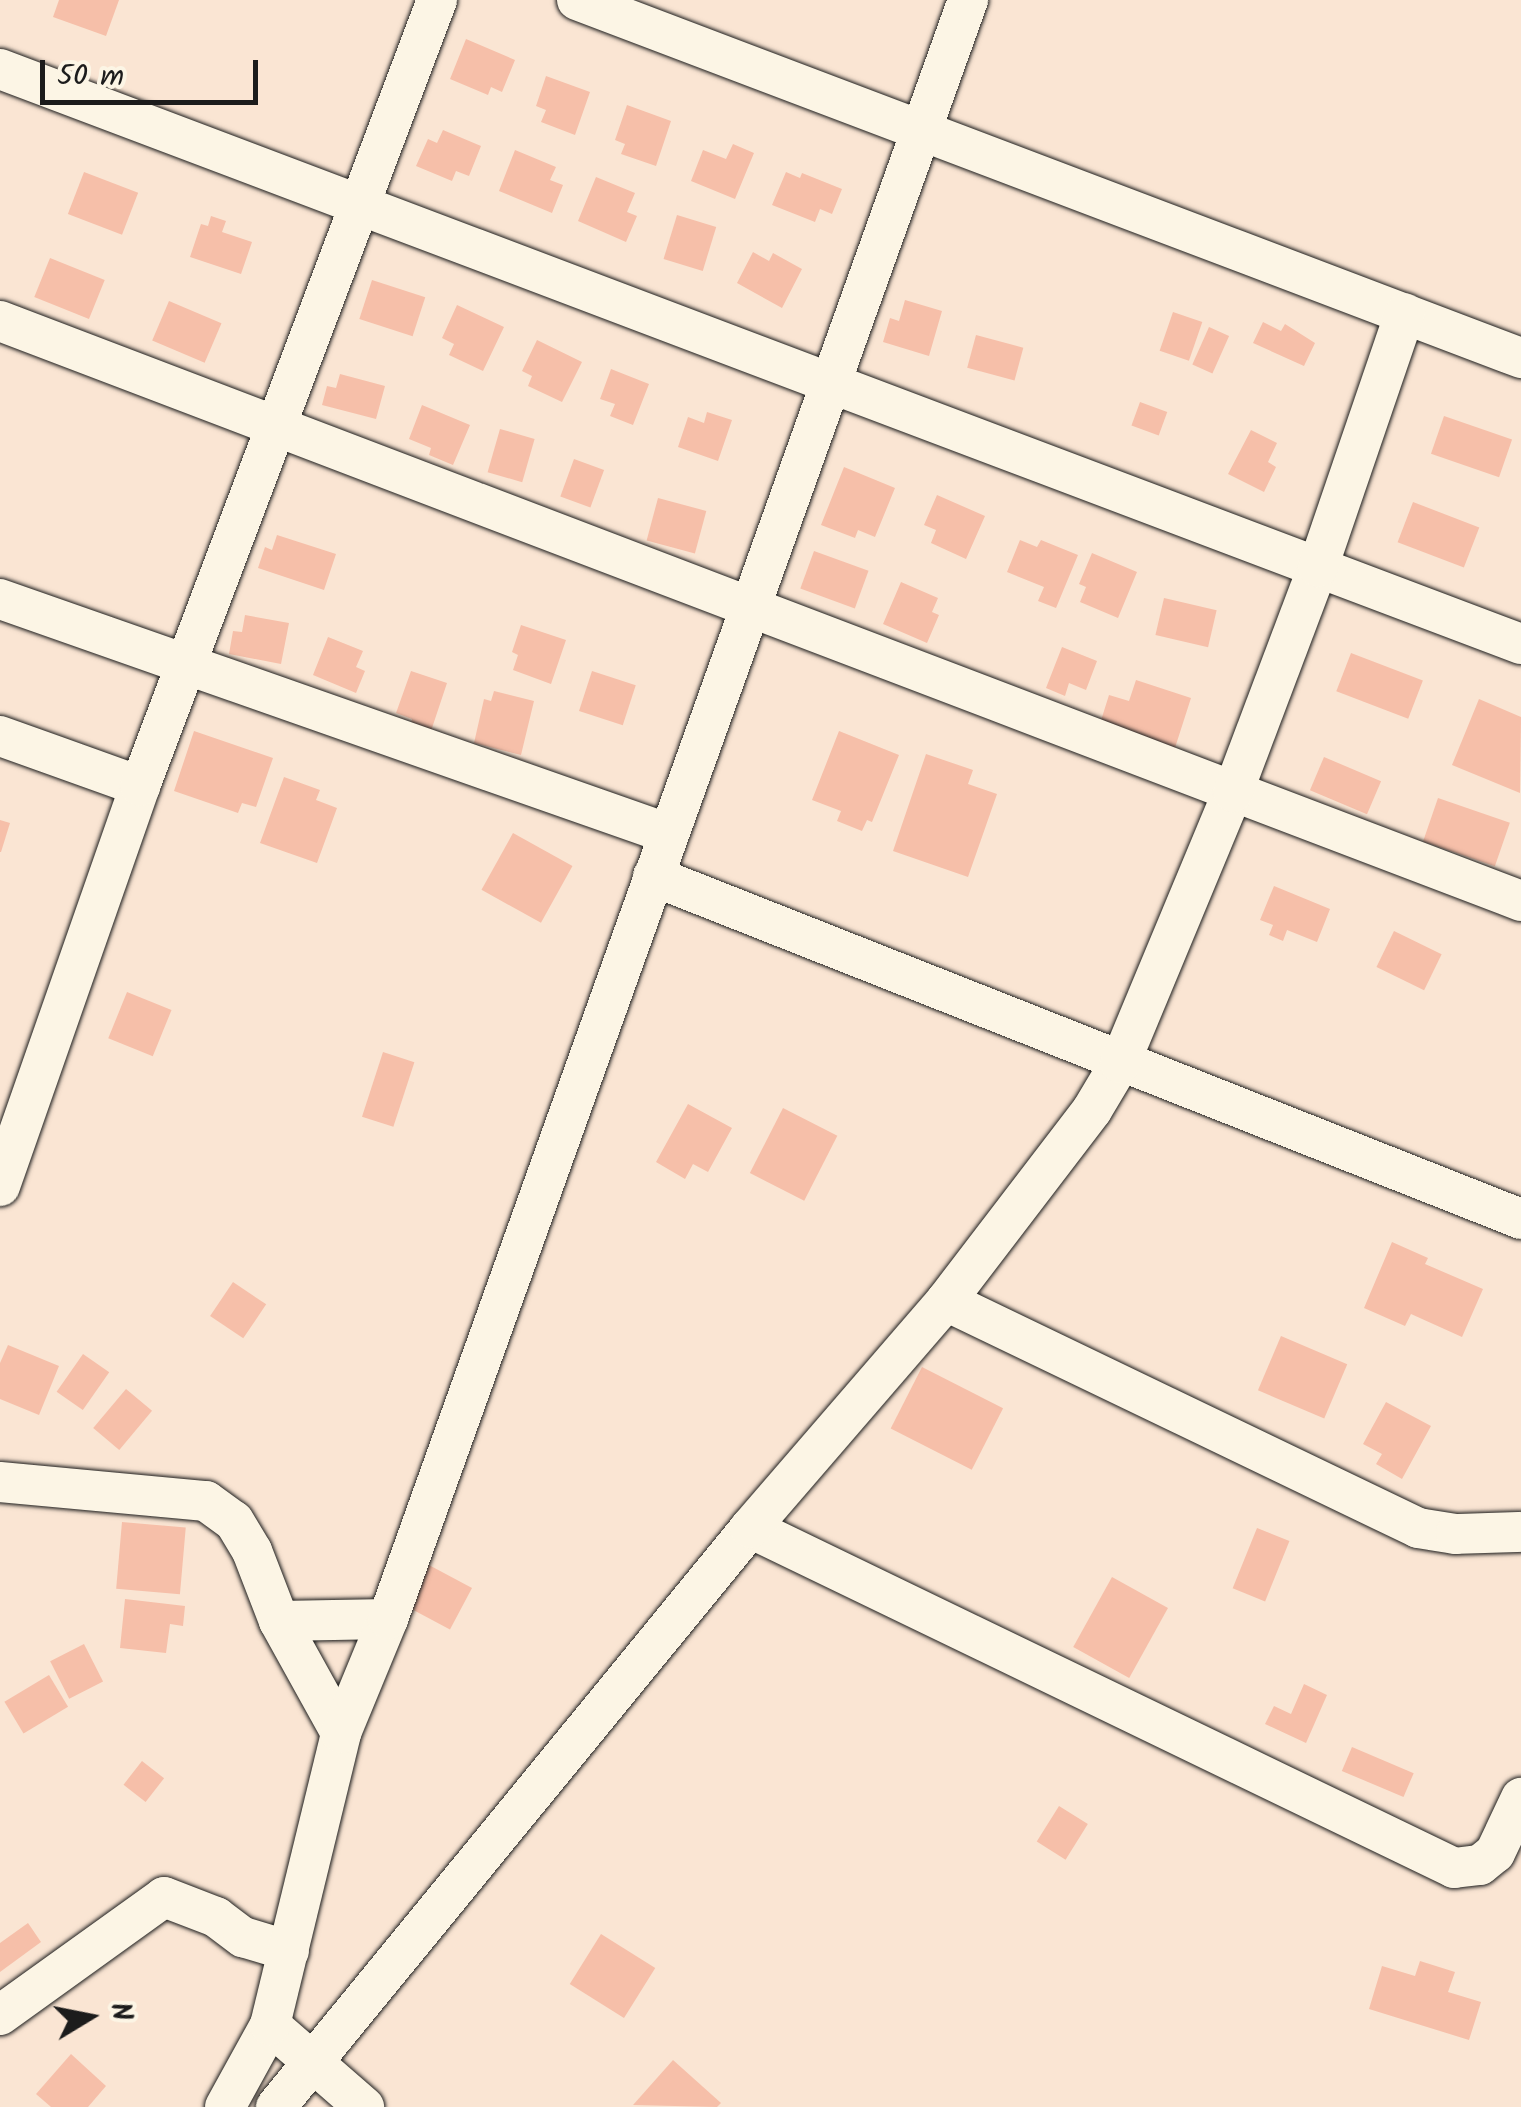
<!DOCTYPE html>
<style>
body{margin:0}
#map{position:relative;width:1521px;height:2107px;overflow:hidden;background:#fae5d3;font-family:Kalam,sans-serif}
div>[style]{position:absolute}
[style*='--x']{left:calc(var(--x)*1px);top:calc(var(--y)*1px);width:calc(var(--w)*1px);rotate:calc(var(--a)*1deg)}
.building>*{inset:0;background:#f6bfa9;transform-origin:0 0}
.roads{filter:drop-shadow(0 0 2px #1c1c1c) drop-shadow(0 0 2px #1c1c1c)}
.minor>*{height:40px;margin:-20px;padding:0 20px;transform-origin:20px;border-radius:20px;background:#fcf5e5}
span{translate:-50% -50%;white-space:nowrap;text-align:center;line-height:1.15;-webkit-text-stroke:8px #fcf5e5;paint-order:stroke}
.north{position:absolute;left:40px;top:1967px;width:100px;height:100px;-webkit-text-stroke:8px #fcf5e5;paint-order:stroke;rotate:80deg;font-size:28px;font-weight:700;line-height:40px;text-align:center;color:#1c1c1c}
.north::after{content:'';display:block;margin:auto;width:35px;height:45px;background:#1c1c1c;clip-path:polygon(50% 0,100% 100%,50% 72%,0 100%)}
.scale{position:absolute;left:40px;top:60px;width:218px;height:45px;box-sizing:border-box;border:5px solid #1c1c1c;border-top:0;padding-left:12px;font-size:30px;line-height:35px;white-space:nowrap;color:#1c1c1c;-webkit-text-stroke:8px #fcf5e5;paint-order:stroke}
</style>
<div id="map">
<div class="building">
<i style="clip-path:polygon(59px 0,119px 0,106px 36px,53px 17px)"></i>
<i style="clip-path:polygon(466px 39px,515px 60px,502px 92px,491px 87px,488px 95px,450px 79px)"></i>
<i style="clip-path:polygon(546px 76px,590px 92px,575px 135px,541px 122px,546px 110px,536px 106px)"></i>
<i style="clip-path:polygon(627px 105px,671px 121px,656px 166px,621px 154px,625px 144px,615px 140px)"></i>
<i style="clip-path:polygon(443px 130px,481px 146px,469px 176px,456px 171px,452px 181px,416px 166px,428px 139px,437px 143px)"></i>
<i style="clip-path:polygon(733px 144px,754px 153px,735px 199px,691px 181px,703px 150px,726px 159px)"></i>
<i style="clip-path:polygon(515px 150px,556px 167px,550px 180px,563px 185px,552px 213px,499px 191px)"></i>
<i style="left:84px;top:172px;width:58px;height:45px;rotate:21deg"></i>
<i style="clip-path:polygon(786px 172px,800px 178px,802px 173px,842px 189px,832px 214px,820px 209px,815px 222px,772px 205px)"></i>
<i style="clip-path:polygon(596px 177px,635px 193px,627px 212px,637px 216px,626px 242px,578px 221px)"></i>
<i style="left:677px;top:215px;width:41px;height:46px;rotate:17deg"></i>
<i style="clip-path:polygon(211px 216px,226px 221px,222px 232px,252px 242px,241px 274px,190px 257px,201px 224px,208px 226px)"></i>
<i style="clip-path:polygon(753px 252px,769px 261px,773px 253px,802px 269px,782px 308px,737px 283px)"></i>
<i style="left:50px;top:258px;width:59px;height:42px;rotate:22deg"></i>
<i style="left:372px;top:280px;width:56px;height:41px;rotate:18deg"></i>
<i style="clip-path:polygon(905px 300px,942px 311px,929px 356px,883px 342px,890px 318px,899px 321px)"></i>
<i style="left:169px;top:301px;width:57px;height:43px;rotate:23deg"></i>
<i style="clip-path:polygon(457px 305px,504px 327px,483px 371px,449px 355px,454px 344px,442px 338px)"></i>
<i style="left:1173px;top:312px;width:31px;height:41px;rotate:19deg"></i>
<i style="clip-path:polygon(1263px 322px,1281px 331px,1285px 324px,1315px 343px,1304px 366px,1253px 343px)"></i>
<i style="left:1209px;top:327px;width:22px;height:41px;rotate:24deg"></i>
<i style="left:976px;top:335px;width:49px;height:34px;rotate:15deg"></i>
<i style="clip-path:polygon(537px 340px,582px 362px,562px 402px,528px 386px,532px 376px,522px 371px)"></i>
<i style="clip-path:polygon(611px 369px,649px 384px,633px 425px,610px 416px,615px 404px,600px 399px)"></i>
<i style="clip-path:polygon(340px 374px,385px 386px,376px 419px,322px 405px,327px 386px,336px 388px)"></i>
<i style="left:1140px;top:402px;width:29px;height:25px;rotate:20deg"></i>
<i style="clip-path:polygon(422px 405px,470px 425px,453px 465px,429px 455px,431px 448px,409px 439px)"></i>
<i style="clip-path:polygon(707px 412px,732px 420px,718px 461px,678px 447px,688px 417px,704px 423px)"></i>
<i style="left:1444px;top:416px;width:72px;height:40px;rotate:19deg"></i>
<i style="left:500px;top:429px;width:36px;height:45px;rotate:16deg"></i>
<i style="clip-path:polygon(1251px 430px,1277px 443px,1268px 462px,1276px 467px,1264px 492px,1228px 474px)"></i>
<i style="left:574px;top:459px;width:32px;height:40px;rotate:20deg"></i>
<i style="clip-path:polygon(844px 467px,895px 488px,875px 537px,858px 530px,855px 538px,821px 525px)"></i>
<i style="clip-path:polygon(937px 495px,985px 516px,966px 559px,931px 543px,936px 530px,924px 525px)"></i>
<i style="left:658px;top:498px;width:50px;height:44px;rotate:15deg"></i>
<i style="left:1413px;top:502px;width:71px;height:43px;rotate:21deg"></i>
<i style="clip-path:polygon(277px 535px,336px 554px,324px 590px,258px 568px,265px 547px,272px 550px)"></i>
<i style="clip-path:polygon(1020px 540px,1037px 547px,1041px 540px,1078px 555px,1056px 608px,1038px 601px,1044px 587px,1007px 572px)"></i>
<i style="left:814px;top:551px;width:58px;height:40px;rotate:20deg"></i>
<i style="clip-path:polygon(1092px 553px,1137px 572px,1118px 618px,1080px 602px,1086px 587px,1079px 584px)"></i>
<i style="clip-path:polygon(901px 582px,938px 598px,932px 612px,939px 615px,927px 643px,883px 624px)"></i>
<i style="left:1164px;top:598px;width:54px;height:38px;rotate:13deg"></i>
<i style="clip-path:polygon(245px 615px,289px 623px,281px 664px,229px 654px,233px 631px,242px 632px)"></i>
<i style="clip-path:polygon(521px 625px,566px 640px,551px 684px,513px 670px,518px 655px,512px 652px)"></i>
<i style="clip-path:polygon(328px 637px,363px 651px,356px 667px,365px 671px,356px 693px,313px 675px)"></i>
<i style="clip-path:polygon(1062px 647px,1097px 661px,1086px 690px,1069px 683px,1065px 696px,1046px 688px)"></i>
<i style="left:1351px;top:653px;width:77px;height:41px;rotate:21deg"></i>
<i style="clip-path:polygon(411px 671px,447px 683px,430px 734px,410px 727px,412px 719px,396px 713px)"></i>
<i style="left:592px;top:671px;width:46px;height:42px;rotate:18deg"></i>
<i style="clip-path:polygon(1136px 680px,1191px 698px,1173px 754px,1098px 730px,1109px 695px,1129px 701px)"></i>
<i style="clip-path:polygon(494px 691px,534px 701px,521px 755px,474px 743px,484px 699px,491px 701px)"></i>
<i style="clip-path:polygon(1479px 699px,1521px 717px,1520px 793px,1452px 765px)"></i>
<i style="clip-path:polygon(194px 731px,273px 758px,256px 807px,242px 803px,238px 813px,174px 791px)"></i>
<i style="clip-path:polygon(839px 731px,899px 755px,872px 822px,867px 820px,862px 831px,837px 821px,841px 811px,812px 800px)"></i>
<i style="clip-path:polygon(926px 754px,973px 770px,968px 784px,997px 794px,968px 877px,893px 851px)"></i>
<i style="left:1324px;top:757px;width:62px;height:36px;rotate:23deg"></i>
<i style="clip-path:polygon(284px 777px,320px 790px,316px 800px,337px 808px,317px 863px,260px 843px)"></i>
<i style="left:1438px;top:798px;width:76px;height:46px;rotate:19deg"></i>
<i style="clip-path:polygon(0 820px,10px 823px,1px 852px,0 852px)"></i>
<i style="left:513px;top:833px;width:68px;height:65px;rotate:29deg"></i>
<i style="clip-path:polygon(1274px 886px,1330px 909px,1317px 942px,1287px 930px,1283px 941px,1269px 935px,1273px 925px,1260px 920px)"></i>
<i style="left:1394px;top:931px;width:53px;height:40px;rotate:26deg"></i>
<i style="left:127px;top:992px;width:48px;height:50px;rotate:22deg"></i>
<i style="left:383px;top:1052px;width:33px;height:68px;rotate:18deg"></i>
<i style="clip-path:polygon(688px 1104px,732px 1128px,708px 1172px,693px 1164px,685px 1179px,656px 1162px)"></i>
<i style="left:783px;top:1108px;width:61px;height:73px;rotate:27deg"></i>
<i style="clip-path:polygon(1392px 1242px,1428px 1258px,1425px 1264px,1483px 1289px,1462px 1337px,1411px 1314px,1405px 1326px,1364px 1308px)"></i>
<i style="left:233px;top:1282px;width:40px;height:41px;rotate:34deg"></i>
<i style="left:1281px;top:1336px;width:72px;height:59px;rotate:23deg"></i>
<i style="clip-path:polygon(8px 1345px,59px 1366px,39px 1415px,0 1399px,0 1363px)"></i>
<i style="left:83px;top:1354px;width:32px;height:46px;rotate:35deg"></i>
<i style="left:922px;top:1367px;width:91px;height:69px;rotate:27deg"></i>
<i style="left:126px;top:1389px;width:34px;height:51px;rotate:40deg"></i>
<i style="clip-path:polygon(1386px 1402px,1431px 1426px,1402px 1479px,1376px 1464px,1382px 1454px,1363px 1444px)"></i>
<i style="left:122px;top:1522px;width:64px;height:67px;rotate:5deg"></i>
<i style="left:1257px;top:1528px;width:35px;height:65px;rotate:22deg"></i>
<i style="left:427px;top:1564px;width:51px;height:47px;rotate:28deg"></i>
<i style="left:1112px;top:1577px;width:64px;height:80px;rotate:29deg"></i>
<i style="clip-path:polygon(125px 1599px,185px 1606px,183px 1626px,170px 1624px,166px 1653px,120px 1648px)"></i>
<i style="left:84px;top:1644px;width:42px;height:38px;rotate:63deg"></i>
<i style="left:49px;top:1675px;width:37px;height:52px;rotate:59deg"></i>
<i style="clip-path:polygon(1304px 1684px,1327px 1695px,1306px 1743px,1265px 1724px,1274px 1706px,1291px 1714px)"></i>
<i style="left:1352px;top:1747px;width:67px;height:26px;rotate:23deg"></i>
<i style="left:142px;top:1761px;width:28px;height:30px;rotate:38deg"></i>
<i style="left:1059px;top:1806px;width:34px;height:42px;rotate:32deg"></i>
<i style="clip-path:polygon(28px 1923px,41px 1942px,0 1972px,0 1943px)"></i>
<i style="left:601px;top:1934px;width:64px;height:59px;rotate:32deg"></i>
<i style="clip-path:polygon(1420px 1961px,1455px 1972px,1448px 1992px,1481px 2002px,1469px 2040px,1369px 2009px,1382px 1966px,1415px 1976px)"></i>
<i style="clip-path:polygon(71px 2054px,106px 2086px,88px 2107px,51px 2107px,36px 2094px)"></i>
<i style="clip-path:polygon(673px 2060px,721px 2103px,717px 2107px,633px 2105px)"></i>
</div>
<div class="roads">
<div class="minor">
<i style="--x:577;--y:0;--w:1010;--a:20.77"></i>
<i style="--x:0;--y:69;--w:1626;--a:20.71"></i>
<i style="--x:0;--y:321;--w:1628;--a:20.87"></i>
<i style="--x:0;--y:599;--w:709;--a:19.35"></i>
<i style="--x:0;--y:736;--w:149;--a:19.7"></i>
<i style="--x:653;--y:876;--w:933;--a:21.56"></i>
<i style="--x:0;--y:1186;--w:424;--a:-70.7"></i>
<i style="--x:140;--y:786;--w:840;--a:-69.3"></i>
<i style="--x:946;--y:1301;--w:524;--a:25.68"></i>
<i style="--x:1418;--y:1528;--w:38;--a:9"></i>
<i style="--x:1456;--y:1534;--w:65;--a:-1.8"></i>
<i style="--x:0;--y:1482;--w:207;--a:5.3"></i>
<i style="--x:206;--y:1501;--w:34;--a:36"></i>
<i style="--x:234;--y:1521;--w:35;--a:59"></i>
<i style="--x:252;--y:1551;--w:75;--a:68.9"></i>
<i style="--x:279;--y:1621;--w:109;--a:-1.1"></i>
<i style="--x:750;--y:1528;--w:782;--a:25.78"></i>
<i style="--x:1454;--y:1868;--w:26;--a:-7"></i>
<i style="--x:1480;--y:1865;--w:19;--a:-39"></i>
<i style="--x:1495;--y:1853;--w:61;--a:-64.7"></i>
<i style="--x:279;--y:1621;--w:128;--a:61"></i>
<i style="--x:0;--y:2015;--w:202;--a:-35.7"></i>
<i style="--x:164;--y:1897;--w:56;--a:21"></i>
<i style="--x:216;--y:1917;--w:34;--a:37"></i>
<i style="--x:243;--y:1937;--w:48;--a:16.9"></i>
<i style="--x:270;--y:2025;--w:125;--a:41.1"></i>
<i style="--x:225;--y:2107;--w:94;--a:-61.2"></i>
<i style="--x:270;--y:2025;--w:301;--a:-76.3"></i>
<i style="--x:341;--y:1733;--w:123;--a:-67.6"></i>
<i style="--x:388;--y:1619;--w:1720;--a:-70.29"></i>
<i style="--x:276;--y:2107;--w:748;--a:-50.69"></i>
<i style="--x:750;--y:1528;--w:300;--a:-49.2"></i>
<i style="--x:946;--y:1301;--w:240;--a:-52.6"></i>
<i style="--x:1092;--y:1110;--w:55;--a:-59.2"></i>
<i style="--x:1120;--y:1063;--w:294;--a:-67.4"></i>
<i style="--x:1233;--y:792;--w:241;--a:-69.3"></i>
<i style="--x:1318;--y:567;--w:268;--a:-71.1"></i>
</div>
</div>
<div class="north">N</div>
<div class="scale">50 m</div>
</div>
